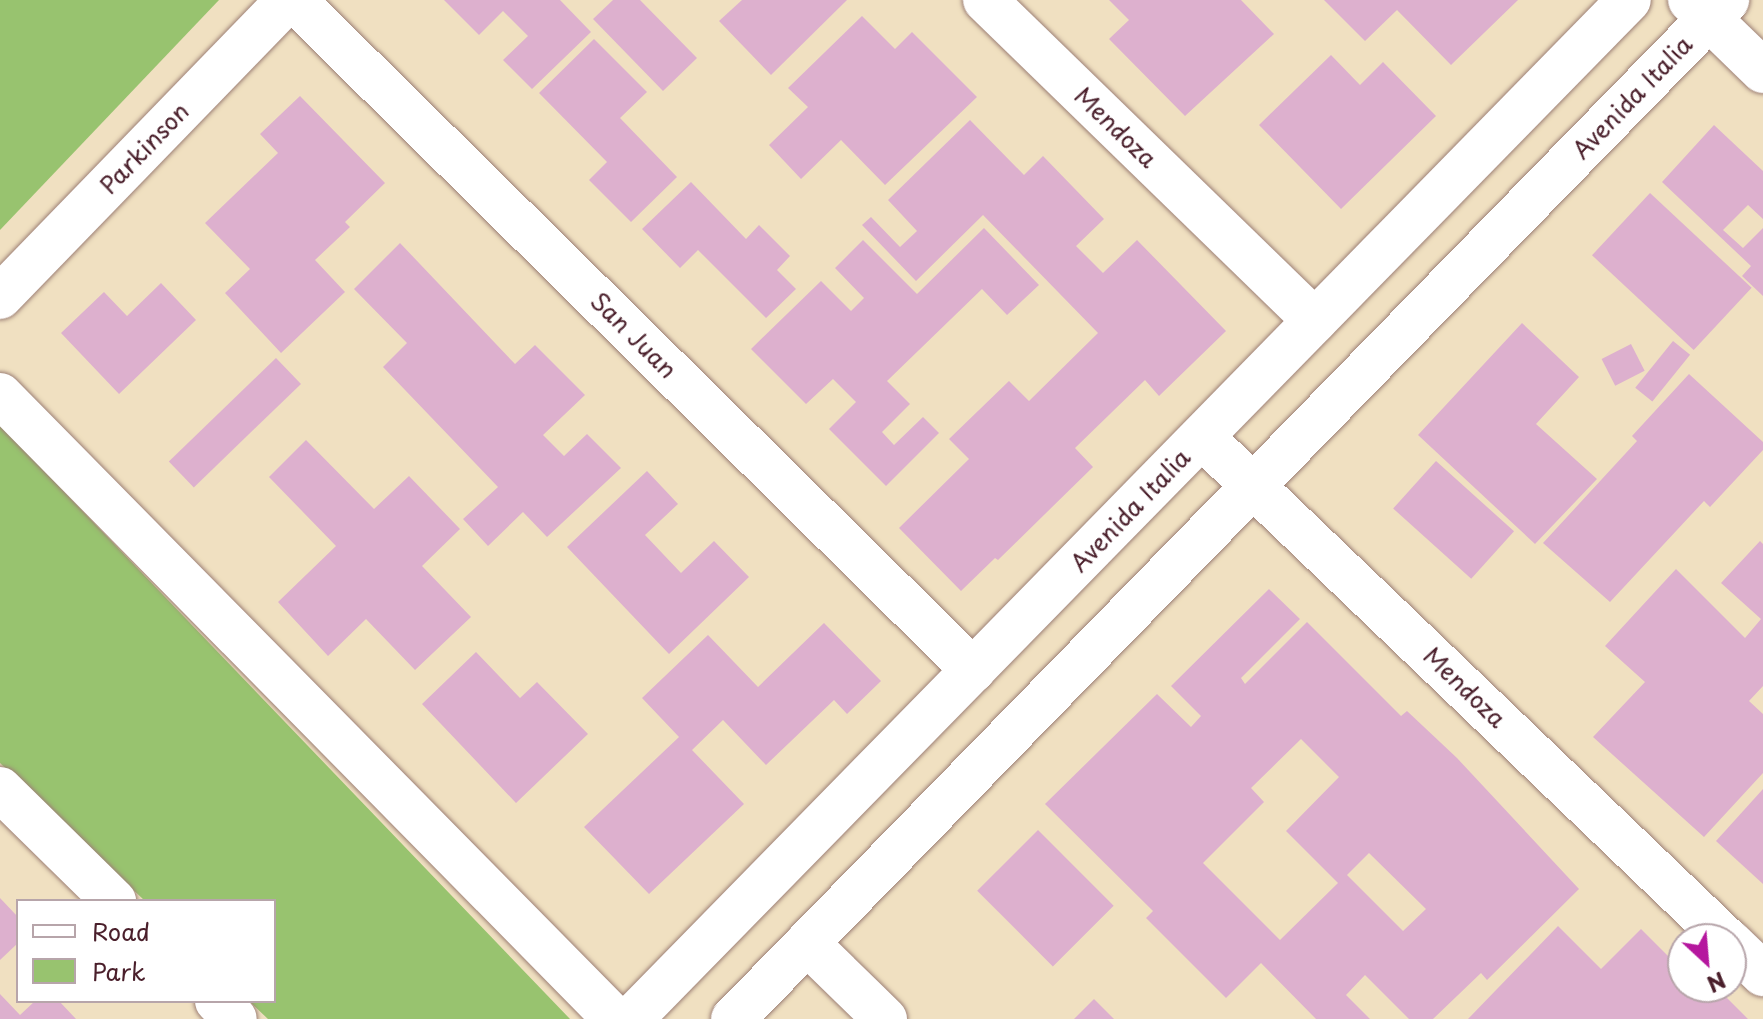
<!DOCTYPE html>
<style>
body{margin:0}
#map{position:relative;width:1763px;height:1019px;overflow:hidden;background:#f0e0c1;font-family:"Playpen Sans",sans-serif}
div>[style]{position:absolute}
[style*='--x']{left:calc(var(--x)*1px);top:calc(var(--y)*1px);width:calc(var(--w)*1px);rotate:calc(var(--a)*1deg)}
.green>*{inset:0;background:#98c36f}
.building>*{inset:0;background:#ddb0ce;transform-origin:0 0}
.roads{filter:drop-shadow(0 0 2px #9d8076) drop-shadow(0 0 2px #9d8076)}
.minor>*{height:44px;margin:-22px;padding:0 22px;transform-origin:22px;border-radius:22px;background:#fff}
.major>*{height:44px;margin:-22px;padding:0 22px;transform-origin:22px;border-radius:22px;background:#fff}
span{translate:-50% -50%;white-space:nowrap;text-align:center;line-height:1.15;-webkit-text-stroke:6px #fff;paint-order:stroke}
.street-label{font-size:24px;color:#4a1f2b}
.legend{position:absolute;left:16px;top:899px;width:260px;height:104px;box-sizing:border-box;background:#fff;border:2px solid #b7a5aa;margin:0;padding:10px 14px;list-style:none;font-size:24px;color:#4a1f2b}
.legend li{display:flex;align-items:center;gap:16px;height:40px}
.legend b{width:40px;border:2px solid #b7a5aa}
.north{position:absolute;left:1667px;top:923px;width:80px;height:80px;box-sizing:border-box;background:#fff;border:2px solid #b7a5aa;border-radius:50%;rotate:154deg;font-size:22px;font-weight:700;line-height:32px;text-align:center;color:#4a1f2b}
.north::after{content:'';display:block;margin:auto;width:28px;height:36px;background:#b5179e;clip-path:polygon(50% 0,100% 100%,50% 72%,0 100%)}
</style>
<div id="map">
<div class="green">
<i style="clip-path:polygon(0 0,219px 0,0 230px)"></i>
<i style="clip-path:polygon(0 425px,570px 1019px,268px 1019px,249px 1001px,274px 1001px,274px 901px,145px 901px,0 763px)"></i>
</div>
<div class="building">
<i style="clip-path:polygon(444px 0,560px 0,591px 32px,532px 89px,503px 60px,528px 36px,503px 11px,479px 35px)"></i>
<i style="clip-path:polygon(613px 0,640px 0,697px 58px,663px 91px,593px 19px)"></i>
<i style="clip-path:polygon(742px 0,847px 0,771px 75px,719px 21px)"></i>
<i style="clip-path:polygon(1109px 0,1241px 0,1274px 34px,1185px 116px,1109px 39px,1129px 20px)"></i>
<i style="clip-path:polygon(1324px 0,1518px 0,1451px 65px,1397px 10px,1365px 41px)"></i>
<i style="clip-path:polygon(862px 16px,895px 49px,912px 32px,977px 97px,885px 185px,841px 140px,801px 179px,769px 145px,808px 107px,788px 88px)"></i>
<i style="clip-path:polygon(594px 39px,647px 92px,620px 118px,677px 177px,631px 222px,589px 180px,607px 162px,539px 93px)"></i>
<i style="clip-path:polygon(1331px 55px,1360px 85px,1383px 62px,1436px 116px,1341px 209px,1259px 125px)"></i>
<i style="clip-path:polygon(300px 96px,385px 183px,345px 222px,350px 227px,315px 260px,345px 292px,281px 353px,225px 293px,250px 269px,205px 223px,278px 153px,260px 134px)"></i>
<i style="clip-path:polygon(970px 120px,1024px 175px,1043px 156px,1104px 219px,1076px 246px,1103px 273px,1137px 240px,1226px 331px,1159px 396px,1145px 380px,1075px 448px,1093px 467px,998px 560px,995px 558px,961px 591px,899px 528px,969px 459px,949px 439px,1009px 381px,1029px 401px,1098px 333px,983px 215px,916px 281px,862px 225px,871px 217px,900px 247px,917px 231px,888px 200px)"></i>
<i style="clip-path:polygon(1714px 125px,1763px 171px,1763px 219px,1748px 205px,1723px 230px,1743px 248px,1763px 228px,1763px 296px,1742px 276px,1751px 266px,1662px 182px)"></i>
<i style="clip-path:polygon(691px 182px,746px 239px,759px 225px,790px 256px,777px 270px,796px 289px,766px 318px,698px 250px,680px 268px,642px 229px)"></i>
<i style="left:1650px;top:193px;width:139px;height:85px;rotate:43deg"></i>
<i style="clip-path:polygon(984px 228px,1039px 285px,1007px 315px,982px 289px,887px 381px,910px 404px,882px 432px,894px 445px,923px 417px,939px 433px,886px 486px,829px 429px,856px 402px,833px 379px,806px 404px,751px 349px,821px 281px,851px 311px,864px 298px,835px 268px,863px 240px,917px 294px)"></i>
<i style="clip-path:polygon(400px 243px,515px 364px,535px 345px,585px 395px,543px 435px,564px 456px,587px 434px,621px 468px,547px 537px,523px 512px,488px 546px,463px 519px,498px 487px,383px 367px,407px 343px,354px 289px)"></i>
<i style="clip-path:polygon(161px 283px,196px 320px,119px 394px,61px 333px,104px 292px,127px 316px)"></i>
<i style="clip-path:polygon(1522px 323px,1579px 377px,1536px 424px,1597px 479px,1535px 544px,1418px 435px)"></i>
<i style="left:1673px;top:341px;width:22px;height:60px;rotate:39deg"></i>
<i style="left:1631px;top:344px;width:30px;height:33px;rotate:63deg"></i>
<i style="left:276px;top:358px;width:36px;height:149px;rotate:46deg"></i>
<i style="clip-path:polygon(1689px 374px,1763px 442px,1763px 450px,1710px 507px,1704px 501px,1610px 602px,1543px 543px,1637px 441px,1632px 436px)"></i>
<i style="clip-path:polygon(306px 440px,374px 509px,409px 476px,460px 529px,422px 566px,471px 617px,415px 670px,366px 619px,328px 656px,278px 602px,336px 546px,269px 477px)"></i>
<i style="left:1436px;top:461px;width:105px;height:64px;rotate:42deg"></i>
<i style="clip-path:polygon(647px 471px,678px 504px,645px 535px,681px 573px,714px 541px,749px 577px,669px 654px,567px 547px)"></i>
<i style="clip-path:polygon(1760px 541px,1763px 544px,1763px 686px,1749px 701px,1763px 714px,1763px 773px,1704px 837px,1593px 737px,1645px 682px,1605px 646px,1676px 569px,1745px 638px,1761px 619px,1721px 583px)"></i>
<i style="clip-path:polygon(evenodd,1269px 589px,1300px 619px,1241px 678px,1245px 684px,1307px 622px,1401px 716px,1407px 711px,1457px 758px,1579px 889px,1487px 980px,1481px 973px,1433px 1019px,1409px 1019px,1365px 975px,1346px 995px,1370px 1019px,1316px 1019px,1261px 963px,1226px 998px,1146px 918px,1153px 911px,1045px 804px,1157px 694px,1191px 727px,1201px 716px,1171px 686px,1269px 589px,1301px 739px,1339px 777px,1286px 831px,1338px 883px,1280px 940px,1203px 863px,1264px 802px,1251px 788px,1301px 739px,1269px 589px,1369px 853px,1426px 909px,1403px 931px,1347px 875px,1369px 853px)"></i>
<i style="clip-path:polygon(824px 623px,881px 681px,847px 714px,834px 700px,766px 765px,723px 720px,692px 750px,744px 804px,649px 894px,584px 827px,679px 737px,642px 698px,708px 635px,758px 687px)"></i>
<i style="clip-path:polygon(476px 652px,520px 698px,537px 682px,588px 734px,516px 803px,422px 704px)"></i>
<i style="clip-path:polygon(1763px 789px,1763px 884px,1716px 841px)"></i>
<i style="left:1038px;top:830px;width:107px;height:86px;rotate:45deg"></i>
<i style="clip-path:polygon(0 898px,18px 917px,18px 943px,0 960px)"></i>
<i style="clip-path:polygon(1558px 926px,1601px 969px,1641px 929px,1683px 971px,1683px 987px,1716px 987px,1748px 1019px,1468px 1019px)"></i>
<i style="clip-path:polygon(0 994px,20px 1015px,35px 1001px,59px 1001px,76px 1019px,0 1019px)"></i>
<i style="clip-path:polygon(1094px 999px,1114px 1019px,1074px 1019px)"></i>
</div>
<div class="roads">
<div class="minor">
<i style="--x:294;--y:0;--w:954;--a:44.62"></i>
<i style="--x:985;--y:0;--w:460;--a:44.2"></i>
<i style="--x:1690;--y:0;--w:102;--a:44.2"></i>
<i style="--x:0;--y:297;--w:414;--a:-45.9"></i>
<i style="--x:0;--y:395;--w:876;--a:45.42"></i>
<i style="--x:1202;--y:437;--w:726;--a:43.77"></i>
<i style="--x:0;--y:789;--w:160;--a:44.5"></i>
<i style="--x:807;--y:943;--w:109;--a:44.3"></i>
<i style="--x:1731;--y:943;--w:45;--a:44.1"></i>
<i style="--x:217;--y:1001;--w:25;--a:45"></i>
</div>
<div class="major">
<i style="--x:631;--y:1019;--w:1426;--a:-45.6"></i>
<i style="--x:733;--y:1019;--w:1424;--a:-45.71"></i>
</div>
</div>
<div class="street-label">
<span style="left:1632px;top:97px;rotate:-46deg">Avenida Italia</span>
<span style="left:1116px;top:127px;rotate:44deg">Mendoza</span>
<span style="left:144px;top:148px;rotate:-46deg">Parkinson</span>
<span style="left:634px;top:335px;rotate:45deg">San Juan</span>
<span style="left:1130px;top:510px;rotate:-46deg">Avenida Italia</span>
<span style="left:1465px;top:687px;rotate:44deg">Mendoza</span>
</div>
<ul class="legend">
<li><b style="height:10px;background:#fff"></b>Road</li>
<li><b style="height:22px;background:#98c36f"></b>Park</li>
</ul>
<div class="north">N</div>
</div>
